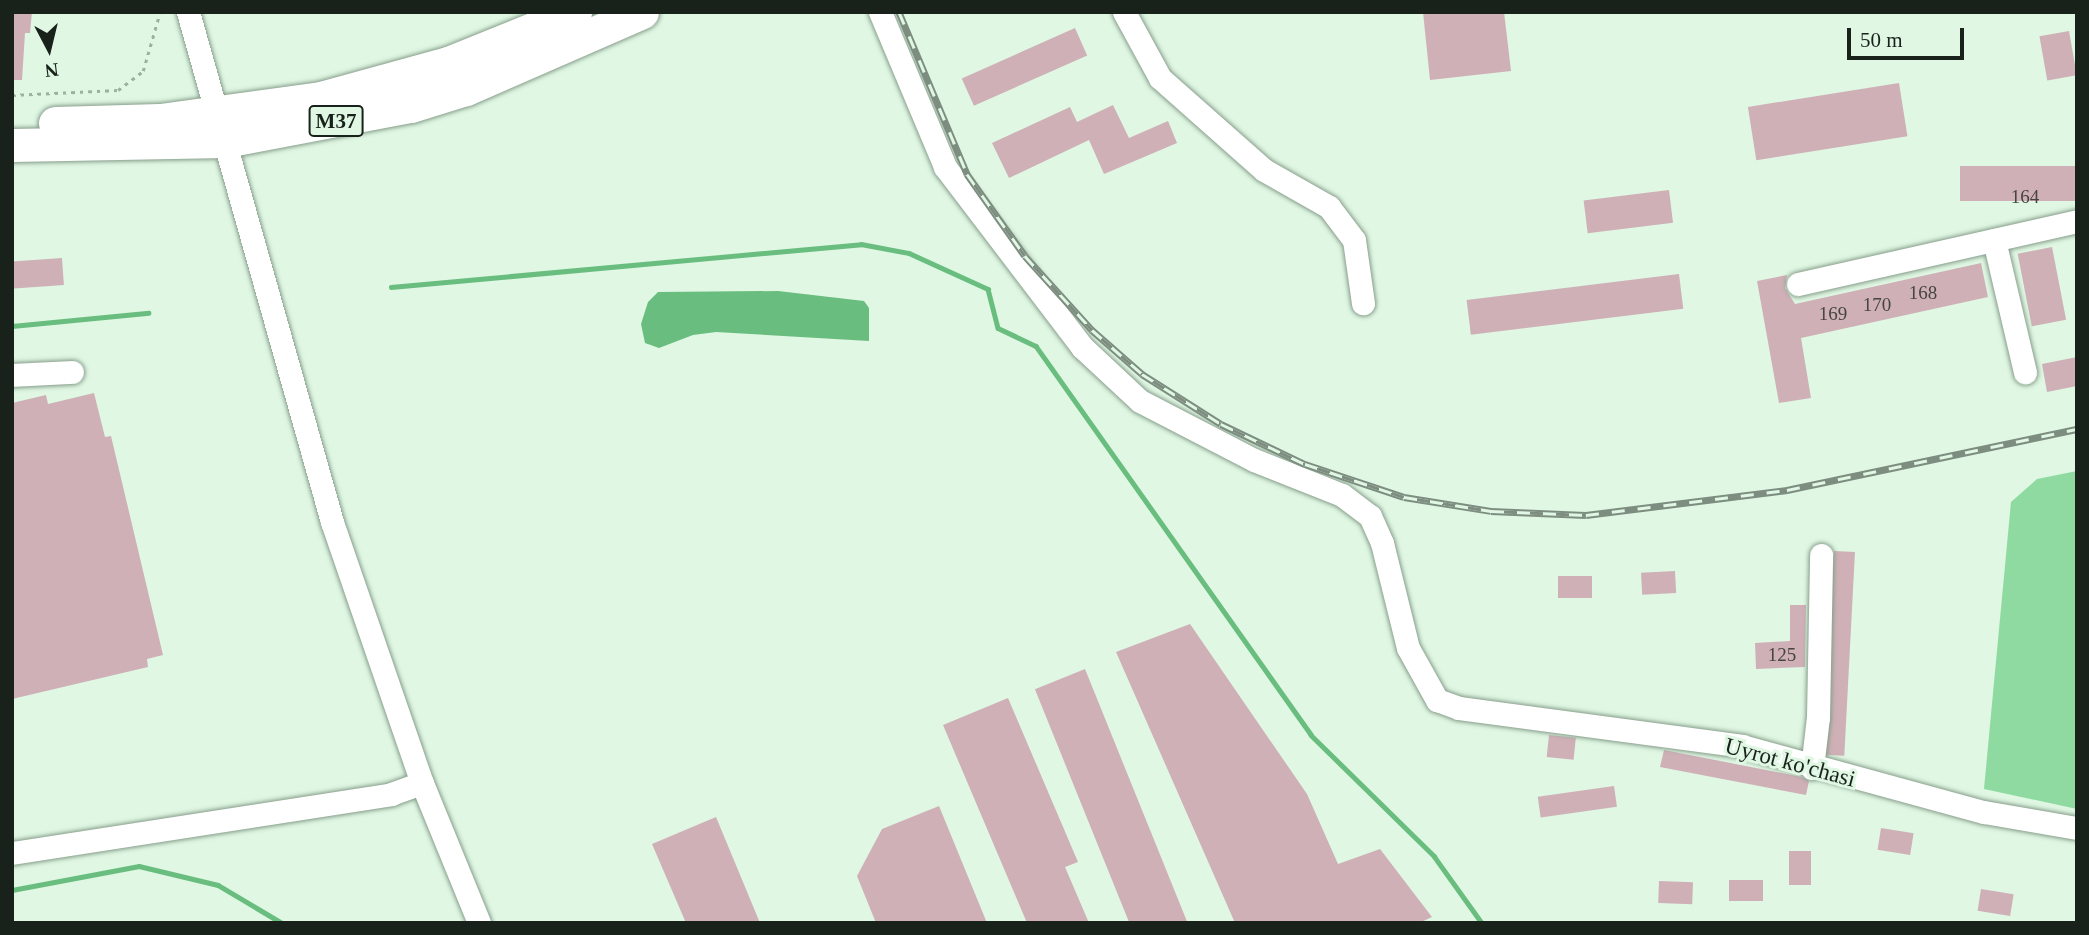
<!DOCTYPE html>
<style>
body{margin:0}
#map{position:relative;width:2089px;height:935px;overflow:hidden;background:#dff7e3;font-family:Georgia,serif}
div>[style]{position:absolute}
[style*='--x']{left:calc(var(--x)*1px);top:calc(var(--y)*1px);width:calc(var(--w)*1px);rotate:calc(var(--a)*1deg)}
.green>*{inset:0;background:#8fdaa0}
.water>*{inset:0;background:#69bd7e}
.stream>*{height:4.5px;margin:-2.25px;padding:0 2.25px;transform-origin:2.25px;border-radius:2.25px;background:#69bd7e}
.building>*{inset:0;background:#cfb0b7;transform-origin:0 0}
.path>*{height:2.5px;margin-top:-1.25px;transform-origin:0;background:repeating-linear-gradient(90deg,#9eb1a1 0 3.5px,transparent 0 8.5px)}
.roads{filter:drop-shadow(0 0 2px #879e8b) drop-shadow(0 0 2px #879e8b)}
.minor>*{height:23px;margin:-11.5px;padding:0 11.5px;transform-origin:11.5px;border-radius:11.5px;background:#fff}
.highway>*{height:33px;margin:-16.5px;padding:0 16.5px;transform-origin:16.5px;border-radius:16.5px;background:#fff}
.rail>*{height:7px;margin-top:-3.5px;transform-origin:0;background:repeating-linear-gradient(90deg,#dff7e3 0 13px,#7d8e80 0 26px);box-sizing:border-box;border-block:2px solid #7d8e80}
span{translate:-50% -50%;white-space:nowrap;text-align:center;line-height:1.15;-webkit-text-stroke:6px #dff7e3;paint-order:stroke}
.number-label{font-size:19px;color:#464541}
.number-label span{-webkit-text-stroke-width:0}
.shield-label span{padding:2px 5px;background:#dff7e3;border:2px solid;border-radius:5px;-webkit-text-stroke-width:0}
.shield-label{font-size:21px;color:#18211a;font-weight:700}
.street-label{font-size:23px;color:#18211a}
.frame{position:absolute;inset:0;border:14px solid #18211a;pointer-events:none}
.north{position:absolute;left:14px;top:14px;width:70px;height:70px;-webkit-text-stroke:5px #dff7e3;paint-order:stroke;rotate:173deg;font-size:19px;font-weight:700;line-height:28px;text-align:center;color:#18211a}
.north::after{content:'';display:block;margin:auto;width:24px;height:32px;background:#18211a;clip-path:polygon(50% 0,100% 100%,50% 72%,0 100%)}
.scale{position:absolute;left:1847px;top:28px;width:117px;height:32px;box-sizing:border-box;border:4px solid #18211a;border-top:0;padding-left:9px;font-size:21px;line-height:24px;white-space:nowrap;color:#18211a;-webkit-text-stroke:5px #dff7e3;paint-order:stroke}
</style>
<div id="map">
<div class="green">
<i style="clip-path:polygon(2077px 471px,2077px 809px,1984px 789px,2011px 502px,2037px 479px)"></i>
</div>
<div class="water">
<i style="clip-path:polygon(778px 291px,864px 301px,869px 308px,869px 341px,716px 332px,693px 335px,659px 348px,645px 343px,641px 324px,648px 302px,658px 292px)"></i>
</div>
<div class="stream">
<i style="--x:391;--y:287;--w:472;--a:-5.2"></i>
<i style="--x:861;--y:244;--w:49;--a:10.6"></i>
<i style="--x:909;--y:253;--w:87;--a:24.5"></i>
<i style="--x:988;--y:289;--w:40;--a:75.6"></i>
<i style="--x:998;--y:328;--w:42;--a:25.3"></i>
<i style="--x:1036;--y:346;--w:476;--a:54.7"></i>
<i style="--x:1311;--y:735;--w:173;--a:44.5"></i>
<i style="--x:1434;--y:856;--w:82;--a:54.4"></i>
<i style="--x:12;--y:326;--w:137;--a:-5.5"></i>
<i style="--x:12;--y:890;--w:129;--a:-10.7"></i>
<i style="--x:139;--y:866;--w:81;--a:13.5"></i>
<i style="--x:218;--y:885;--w:74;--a:30.7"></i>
</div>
<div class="building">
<i style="clip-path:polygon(12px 12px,32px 12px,30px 33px,25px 33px,22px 80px,12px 80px)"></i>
<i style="clip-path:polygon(1423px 12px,1504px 12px,1511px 71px,1430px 80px)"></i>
<i style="left:1075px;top:28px;width:30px;height:124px;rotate:66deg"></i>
<i style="left:2069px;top:31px;width:45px;height:30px;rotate:80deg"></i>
<i style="left:1899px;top:83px;width:54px;height:153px;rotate:81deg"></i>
<i style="clip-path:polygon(1113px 105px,1129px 138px,1168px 121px,1177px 143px,1104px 174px,1089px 140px,1009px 178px,992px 143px,1070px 107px,1077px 122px)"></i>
<i style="left:2077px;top:166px;width:35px;height:117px;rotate:90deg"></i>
<i style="left:1669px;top:190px;width:33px;height:86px;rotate:83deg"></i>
<i style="left:2052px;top:247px;width:74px;height:35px;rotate:79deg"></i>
<i style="left:62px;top:258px;width:27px;height:50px;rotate:86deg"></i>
<i style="clip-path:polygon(1981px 263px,1988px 297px,1801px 338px,1811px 398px,1779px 403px,1757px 281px,1787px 275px,1785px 288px,1795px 304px)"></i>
<i style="left:1679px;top:274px;width:35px;height:214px;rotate:83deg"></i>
<i style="clip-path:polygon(2077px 357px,2077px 386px,2047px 392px,2042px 364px)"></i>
<i style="clip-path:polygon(94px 393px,105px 437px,111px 436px,163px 655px,147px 659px,148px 667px,12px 699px,12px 403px,46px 395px,48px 404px)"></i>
<i style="left:1834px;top:551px;width:21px;height:204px;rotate:3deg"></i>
<i style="left:1675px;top:571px;width:22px;height:34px;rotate:87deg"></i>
<i style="left:1558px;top:576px;width:34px;height:22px"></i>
<i style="clip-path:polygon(1790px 605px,1806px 605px,1805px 667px,1756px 669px,1755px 643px,1790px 641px)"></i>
<i style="clip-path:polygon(1190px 624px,1307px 794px,1338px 864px,1380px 849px,1432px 917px,1419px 923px,1235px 923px,1116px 652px)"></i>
<i style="left:1085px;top:669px;width:275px;height:54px;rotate:68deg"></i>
<i style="clip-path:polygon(1008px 698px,1078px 862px,1065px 867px,1089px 923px,1027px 923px,943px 725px)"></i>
<i style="left:1549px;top:735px;width:27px;height:22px;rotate:6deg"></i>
<i style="clip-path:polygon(1664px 750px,1802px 777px,1809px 781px,1806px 795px,1660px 767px)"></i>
<i style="left:1614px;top:786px;width:21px;height:77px;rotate:82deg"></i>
<i style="clip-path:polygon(939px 806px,987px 923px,876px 923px,857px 876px,882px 829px)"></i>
<i style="clip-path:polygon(716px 817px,760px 923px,686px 923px,652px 844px)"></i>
<i style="left:1881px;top:828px;width:33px;height:22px;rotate:9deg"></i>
<i style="left:1789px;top:851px;width:22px;height:34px"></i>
<i style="left:1729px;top:880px;width:34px;height:21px"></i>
<i style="left:1659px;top:881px;width:34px;height:22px;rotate:2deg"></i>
<i style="left:1981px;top:889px;width:33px;height:22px;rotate:9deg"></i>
</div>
<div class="path">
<i style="--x:12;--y:95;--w:106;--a:-2.7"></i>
<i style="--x:118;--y:90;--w:31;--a:-37"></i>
<i style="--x:143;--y:71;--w:61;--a:-73.9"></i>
</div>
<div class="roads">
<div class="minor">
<i style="--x:188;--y:12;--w:530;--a:74.23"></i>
<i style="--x:332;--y:522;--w:276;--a:71"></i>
<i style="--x:422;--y:783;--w:151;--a:67.8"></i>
<i style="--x:880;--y:12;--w:168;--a:67.2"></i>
<i style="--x:945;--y:167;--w:226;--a:52.7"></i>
<i style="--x:1082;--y:347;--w:79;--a:43"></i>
<i style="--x:1140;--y:401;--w:128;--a:27.4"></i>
<i style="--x:1254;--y:460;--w:95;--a:21.7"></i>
<i style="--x:1342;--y:495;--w:35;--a:37"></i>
<i style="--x:1370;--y:516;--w:30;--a:66"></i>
<i style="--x:1382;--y:543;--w:108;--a:76.1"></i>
<i style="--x:1408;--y:648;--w:60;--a:60.9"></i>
<i style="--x:1437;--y:700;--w:23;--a:20"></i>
<i style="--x:1459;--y:708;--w:286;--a:7.6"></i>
<i style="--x:1742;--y:746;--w:251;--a:15.3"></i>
<i style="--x:1984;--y:812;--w:94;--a:9.8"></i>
<i style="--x:1124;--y:12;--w:75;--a:61.4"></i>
<i style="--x:1160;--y:78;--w:139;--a:41.5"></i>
<i style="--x:1264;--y:170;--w:75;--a:29.6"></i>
<i style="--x:1329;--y:207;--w:41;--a:52.9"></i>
<i style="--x:1354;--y:240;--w:64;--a:81.9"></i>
<i style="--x:1994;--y:240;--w:136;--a:76.8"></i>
<i style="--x:1798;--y:284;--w:286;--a:-12.7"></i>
<i style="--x:12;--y:375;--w:60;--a:-2.9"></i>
<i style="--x:1812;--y:768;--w:51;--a:-83.3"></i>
<i style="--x:1818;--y:717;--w:162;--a:-88.9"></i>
<i style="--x:12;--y:853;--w:384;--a:-8.8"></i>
<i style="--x:391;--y:794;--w:33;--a:-20"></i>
</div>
<div class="highway">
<i style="--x:55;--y:123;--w:105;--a:-1.6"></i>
<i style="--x:160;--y:120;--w:162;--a:-7.8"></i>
<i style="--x:321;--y:98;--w:132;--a:-15.4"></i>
<i style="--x:448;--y:63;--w:137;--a:-21.9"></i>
<i style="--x:12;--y:145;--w:213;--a:-1.1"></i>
<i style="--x:225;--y:141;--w:189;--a:-10.7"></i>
<i style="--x:411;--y:106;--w:58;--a:-17.2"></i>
<i style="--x:466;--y:89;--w:192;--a:-23.6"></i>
</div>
</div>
<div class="rail">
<i style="--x:899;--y:12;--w:176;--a:67.2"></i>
<i style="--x:967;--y:174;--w:100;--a:54.7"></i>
<i style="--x:1025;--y:256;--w:100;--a:47.8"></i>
<i style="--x:1092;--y:330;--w:67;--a:41.3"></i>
<i style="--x:1142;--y:374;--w:93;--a:32.3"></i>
<i style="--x:1221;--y:424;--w:93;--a:25.5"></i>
<i style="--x:1305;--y:464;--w:104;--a:18.4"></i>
<i style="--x:1404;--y:497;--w:88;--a:9.1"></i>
<i style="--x:1491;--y:511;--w:95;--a:2.4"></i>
<i style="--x:1586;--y:515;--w:203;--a:-7.1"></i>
<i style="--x:1787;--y:490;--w:296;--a:-11.9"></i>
</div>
<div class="number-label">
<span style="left:2025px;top:197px">164</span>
<span style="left:1923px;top:293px">168</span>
<span style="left:1877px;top:305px">170</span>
<span style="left:1833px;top:314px">169</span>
<span style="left:1782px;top:655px">125</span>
</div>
<div class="shield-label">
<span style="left:336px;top:121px">M37</span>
</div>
<div class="street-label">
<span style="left:1790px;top:763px;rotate:15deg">Uyrot ko'chasi</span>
</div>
<div class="frame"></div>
<div class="north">N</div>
<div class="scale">50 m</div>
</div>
